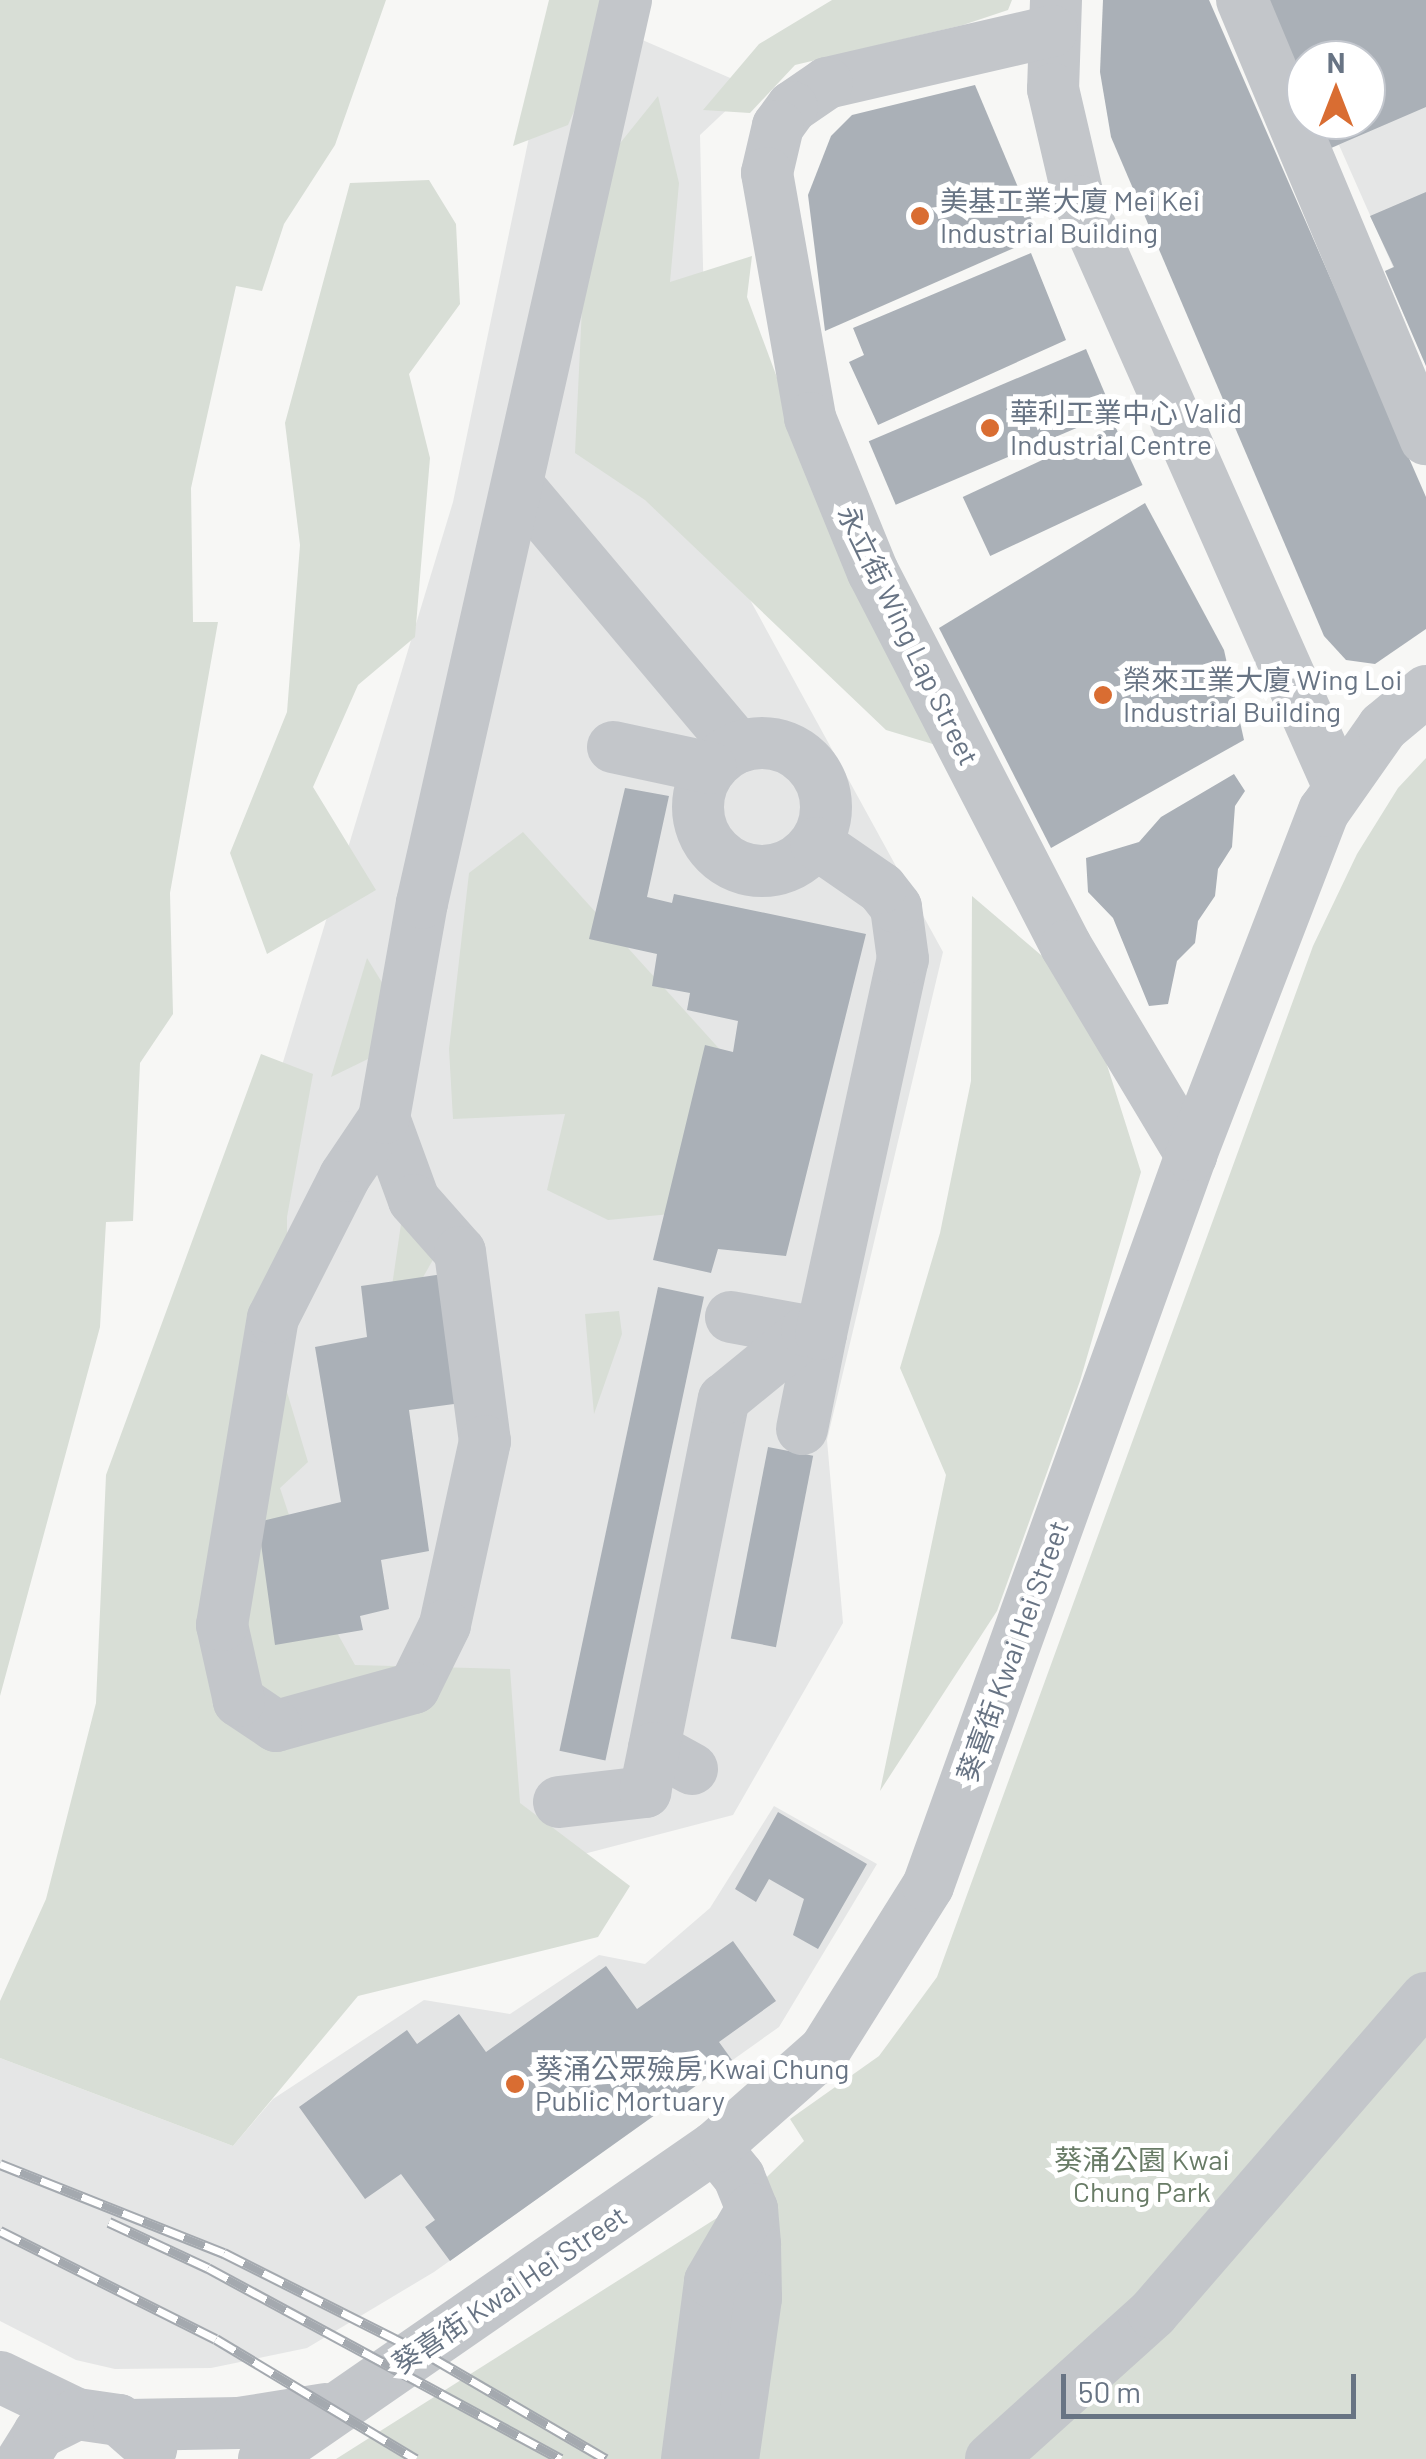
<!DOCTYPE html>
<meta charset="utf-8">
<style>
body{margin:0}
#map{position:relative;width:1426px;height:2459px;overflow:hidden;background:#f7f7f5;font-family:Barlow,"Noto Sans TC",sans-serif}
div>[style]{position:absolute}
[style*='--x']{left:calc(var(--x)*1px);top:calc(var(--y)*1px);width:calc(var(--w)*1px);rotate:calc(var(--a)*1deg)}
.built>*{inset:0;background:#e5e6e6}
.green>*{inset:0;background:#d8ded6}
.building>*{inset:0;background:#aab0b7;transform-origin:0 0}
.minor>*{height:52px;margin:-26px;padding:0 26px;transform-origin:26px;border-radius:26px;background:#c3c6ca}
.minor>.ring{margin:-26px;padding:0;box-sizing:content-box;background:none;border:52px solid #c3c6ca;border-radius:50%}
.rail>*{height:11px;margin-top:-5.5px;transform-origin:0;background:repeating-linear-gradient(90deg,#fff 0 22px,#a4a9af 0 44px);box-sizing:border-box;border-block:2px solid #a4a9af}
.dots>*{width:28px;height:28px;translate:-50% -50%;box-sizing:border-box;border:5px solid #fff;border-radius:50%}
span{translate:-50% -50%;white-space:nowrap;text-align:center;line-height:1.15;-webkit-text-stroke:10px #fff;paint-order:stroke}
.poi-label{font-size:28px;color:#687484}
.left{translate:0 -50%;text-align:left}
.street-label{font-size:28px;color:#687484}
.park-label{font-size:28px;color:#687b66}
.north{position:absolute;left:1286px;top:40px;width:100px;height:100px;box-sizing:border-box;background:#fff;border:2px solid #c3c7ce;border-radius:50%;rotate:0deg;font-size:28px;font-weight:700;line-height:40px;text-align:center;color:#687484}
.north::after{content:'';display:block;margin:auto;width:35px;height:45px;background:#d96d32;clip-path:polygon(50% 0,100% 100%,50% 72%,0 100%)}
.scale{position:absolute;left:1061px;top:2374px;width:295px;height:45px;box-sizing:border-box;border:5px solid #687484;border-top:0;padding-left:12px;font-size:30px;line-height:35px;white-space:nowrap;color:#687484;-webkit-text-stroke:8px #fff;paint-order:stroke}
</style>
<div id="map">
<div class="built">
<i style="clip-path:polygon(1267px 0,1426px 0,1426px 366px,1385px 271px,1393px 267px,1339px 145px,1331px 148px,1366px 120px,1366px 60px,1306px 60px)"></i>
<i style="clip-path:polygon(557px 3px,751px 87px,700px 135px,709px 525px,943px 952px,827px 1440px,843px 1623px,733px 1815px,511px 1873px,290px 1841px,239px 1207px,453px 502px)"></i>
<i style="clip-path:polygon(774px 1806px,877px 1864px,779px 2027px,434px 2272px,307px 2348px,211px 2368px,115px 2369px,76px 2360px,0 2321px,0 2058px,233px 2146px,273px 2099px,424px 2000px,510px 2014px,599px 1955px,645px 1964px,710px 1908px)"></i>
</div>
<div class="green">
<i style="clip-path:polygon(0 0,386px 0,335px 145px,284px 224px,262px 291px,236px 286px,191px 488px,193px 622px,218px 622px,170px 893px,173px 1014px,140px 1063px,133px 1221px,106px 1222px,100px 1327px,0 1696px)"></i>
<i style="clip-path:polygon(549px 0,623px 0,568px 125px,513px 146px)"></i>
<i style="clip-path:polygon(832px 0,1012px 0,1008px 10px,963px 25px,795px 65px,750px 113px,703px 110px,759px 44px)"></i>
<i style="clip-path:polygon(658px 96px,679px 183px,670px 282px,752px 256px,747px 297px,795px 426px,936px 745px,886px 730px,645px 500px,575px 453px,588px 183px)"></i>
<i style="clip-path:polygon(429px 180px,456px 224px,460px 304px,409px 374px,430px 458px,415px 637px,358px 685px,313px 787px,376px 890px,267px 954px,230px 853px,287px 712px,300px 545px,285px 423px,350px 183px)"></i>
<i style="clip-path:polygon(1426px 758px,1426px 2459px,336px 2459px,739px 2204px,804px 2141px,790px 2119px,879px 2056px,937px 1977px,1313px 946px,1357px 854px,1398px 788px)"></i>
<i style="clip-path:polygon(523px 832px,762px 1096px,723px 1209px,608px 1220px,547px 1190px,565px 1114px,453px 1119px,449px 1049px,469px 873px)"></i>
<i style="clip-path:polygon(972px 896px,1048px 961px,1100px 1043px,1141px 1172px,1080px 1381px,997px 1611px,880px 1791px,946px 1475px,900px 1368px,940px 1233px,971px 1081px)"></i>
<i style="clip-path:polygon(367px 958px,386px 989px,368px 1059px,331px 1077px)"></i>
<i style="clip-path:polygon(261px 1054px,313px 1074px,287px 1217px,287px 1392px,308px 1462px,280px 1488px,315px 1593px,355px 1665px,510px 1669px,520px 1803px,630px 1886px,598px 1937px,358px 1996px,233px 2146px,0 2058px,0 2001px,46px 1899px,96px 1703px,106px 1475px)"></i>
<i style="clip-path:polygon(456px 1219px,383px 1348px,401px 1224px)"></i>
<i style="clip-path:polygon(619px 1311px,622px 1334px,594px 1414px,585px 1314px)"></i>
</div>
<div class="building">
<i style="clip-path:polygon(1103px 0,1209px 0,1426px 497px,1426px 629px,1375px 664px,1346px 660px,1324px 636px,1111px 137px,1100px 72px)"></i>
<i style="clip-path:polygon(1267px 0,1426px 0,1426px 107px,1331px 148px,1319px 120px,1366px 120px,1366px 60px,1306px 60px,1306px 90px)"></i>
<i style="clip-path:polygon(975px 85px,1039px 237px,825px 331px,808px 195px,831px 136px,852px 115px)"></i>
<i style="clip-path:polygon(1426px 192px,1426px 366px,1385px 271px,1394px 267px,1370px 216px)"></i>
<i style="clip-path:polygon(1031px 253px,1066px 340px,878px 425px,849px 362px,864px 355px,853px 328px)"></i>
<i style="left:1086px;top:349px;width:69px;height:236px;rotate:67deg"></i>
<i style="left:1115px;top:426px;width:65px;height:168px;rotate:65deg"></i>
<i style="clip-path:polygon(1145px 503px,1224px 650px,1244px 740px,1051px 848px,939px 628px)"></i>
<i style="clip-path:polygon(1234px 774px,1245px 791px,1235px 806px,1232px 847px,1218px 869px,1215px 896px,1198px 921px,1195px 943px,1177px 961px,1168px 1004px,1149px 1006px,1113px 918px,1088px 892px,1086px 858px,1139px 842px,1161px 817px)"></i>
<i style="clip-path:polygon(625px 788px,669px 796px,647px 897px,672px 903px,674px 894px,866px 934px,786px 1256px,718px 1249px,711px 1273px,653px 1260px,705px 1045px,733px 1052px,738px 1021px,687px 1010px,690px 993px,652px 986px,657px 954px,589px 939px)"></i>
<i style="clip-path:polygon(450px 1273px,469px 1402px,409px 1410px,429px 1551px,381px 1560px,389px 1609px,360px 1616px,363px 1630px,275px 1645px,258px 1522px,341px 1502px,315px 1347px,367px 1337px,361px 1286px)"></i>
<i style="left:658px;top:1287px;width:47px;height:474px;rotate:12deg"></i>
<i style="left:768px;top:1447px;width:46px;height:195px;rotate:11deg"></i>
<i style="clip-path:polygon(778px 1812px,867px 1864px,818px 1949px,793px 1935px,804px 1899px,769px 1879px,756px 1902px,735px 1889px)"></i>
<i style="clip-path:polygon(733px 1941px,776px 2001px,719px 2042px,732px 2060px,450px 2261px,425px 2227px,435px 2220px,401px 2174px,365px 2199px,299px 2107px,407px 2030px,417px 2044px,459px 2014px,486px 2052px,606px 1966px,637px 2009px)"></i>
</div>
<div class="minor">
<i style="--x:1056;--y:0;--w:89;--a:91.9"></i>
<i style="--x:1053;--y:89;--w:115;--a:76.9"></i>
<i style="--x:1079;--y:201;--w:637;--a:66.09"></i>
<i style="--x:1242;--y:0;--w:476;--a:67.3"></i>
<i style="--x:1052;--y:31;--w:231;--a:167"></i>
<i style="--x:827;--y:83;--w:42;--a:145.6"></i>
<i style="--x:792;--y:107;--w:24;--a:126"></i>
<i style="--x:778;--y:126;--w:48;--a:103.2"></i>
<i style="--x:767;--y:173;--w:249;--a:80"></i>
<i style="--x:810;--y:418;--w:166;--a:67.8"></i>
<i style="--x:873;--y:572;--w:421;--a:62.7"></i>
<i style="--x:1066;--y:946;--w:244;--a:59.1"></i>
<i style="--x:520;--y:488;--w:339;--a:49.9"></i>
<i class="ring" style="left:698px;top:743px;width:76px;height:76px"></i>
<i style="--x:613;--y:747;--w:100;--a:12.1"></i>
<i style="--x:384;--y:1118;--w:87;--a:69.9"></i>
<i style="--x:414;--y:1200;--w:69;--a:48.5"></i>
<i style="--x:460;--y:1252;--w:191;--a:82.5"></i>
<i style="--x:485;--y:1441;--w:188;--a:102.3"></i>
<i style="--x:445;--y:1625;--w:70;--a:116.2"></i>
<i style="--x:414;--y:1688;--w:143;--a:164.6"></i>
<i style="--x:276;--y:1726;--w:45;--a:-146"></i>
<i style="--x:239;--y:1701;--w:78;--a:-102.6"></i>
<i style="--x:222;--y:1625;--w:311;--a:-80.6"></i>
<i style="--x:273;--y:1318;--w:159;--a:-63.1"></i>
<i style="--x:345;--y:1176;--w:70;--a:-56.1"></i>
<i style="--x:384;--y:1118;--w:218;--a:-80"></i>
<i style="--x:422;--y:903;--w:926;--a:-77.27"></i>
<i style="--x:731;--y:1317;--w:77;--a:10.4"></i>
<i style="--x:802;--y:1429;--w:97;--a:-78.7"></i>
<i style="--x:692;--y:1769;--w:43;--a:-151.1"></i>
<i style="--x:654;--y:1748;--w:356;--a:-78.7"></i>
<i style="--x:724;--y:1399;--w:107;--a:-39.3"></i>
<i style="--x:807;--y:1331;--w:14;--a:12"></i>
<i style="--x:821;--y:1334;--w:384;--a:-77.7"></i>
<i style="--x:903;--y:959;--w:52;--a:-97.7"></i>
<i style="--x:896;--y:907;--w:24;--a:-128"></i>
<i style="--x:881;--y:888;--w:79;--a:-145.3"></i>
<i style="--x:559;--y:1802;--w:87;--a:-6.6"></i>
<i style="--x:645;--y:1792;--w:45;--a:-78.4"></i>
<i style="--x:715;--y:2147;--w:38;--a:51"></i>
<i style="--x:739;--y:2177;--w:35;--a:68"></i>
<i style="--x:752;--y:2209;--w:36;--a:85"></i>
<i style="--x:755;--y:2245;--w:53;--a:88.9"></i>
<i style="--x:756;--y:2298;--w:163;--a:98.1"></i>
<i style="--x:0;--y:2377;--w:85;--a:25.7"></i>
<i style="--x:128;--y:2425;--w:111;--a:-1"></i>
<i style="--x:239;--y:2423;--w:87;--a:-9.2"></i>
<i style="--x:23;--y:2459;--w:31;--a:-58"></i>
<i style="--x:39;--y:2433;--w:42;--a:-26.6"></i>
<i style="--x:77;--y:2414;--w:42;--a:8.1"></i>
<i style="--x:119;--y:2420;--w:43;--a:41.2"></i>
<i style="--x:264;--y:2459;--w:548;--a:-34.68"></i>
<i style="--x:715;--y:2147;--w:147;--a:-41.4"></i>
<i style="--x:825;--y:2050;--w:194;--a:-57.9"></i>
<i style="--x:928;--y:1886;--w:777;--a:-70.21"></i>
<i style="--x:1191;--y:1155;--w:369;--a:-68.9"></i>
<i style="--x:1324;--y:811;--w:103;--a:-54.9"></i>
<i style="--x:1383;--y:727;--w:56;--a:-39.9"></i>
<i style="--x:687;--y:2459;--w:179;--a:-82.6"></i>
<i style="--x:710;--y:2281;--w:83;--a:-59.7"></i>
<i style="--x:991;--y:2459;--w:218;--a:-42"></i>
<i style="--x:1153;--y:2313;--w:417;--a:-49.1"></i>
</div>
<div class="rail">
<i style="--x:0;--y:2164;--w:241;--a:21.7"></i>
<i style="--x:224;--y:2253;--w:234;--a:26.7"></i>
<i style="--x:433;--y:2358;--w:200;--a:30.3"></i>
<i style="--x:109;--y:2222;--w:109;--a:24.9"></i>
<i style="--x:208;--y:2268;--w:401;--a:28.4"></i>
<i style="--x:0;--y:2231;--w:241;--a:26.6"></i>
<i style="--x:216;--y:2339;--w:233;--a:31"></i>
</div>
<div class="dots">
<i style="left:920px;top:216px;background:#d96d32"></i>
<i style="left:990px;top:428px;background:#d96d32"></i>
<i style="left:1103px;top:695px;background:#d96d32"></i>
<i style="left:515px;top:2084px;background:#d96d32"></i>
</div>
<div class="poi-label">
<span class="left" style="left:940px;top:216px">美基工業大廈 Mei Kei<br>Industrial Building</span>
<span class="left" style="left:1010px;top:428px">華利工業中心 Valid<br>Industrial Centre</span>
<span class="left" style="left:1123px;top:695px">榮來工業大廈 Wing Loi<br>Industrial Building</span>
<span class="left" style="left:535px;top:2084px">葵涌公眾殮房 Kwai Chung<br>Public Mortuary</span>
</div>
<div class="street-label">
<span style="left:909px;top:635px;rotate:64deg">永立街 Wing Lap Street</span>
<span style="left:1012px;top:1651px;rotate:-70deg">葵喜街 Kwai Hei Street</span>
<span style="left:509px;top:2289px;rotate:-34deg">葵喜街 Kwai Hei Street</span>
</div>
<div class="park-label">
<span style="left:1142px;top:2175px">葵涌公園 Kwai<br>Chung Park</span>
</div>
<div class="north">N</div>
<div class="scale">50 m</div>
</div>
